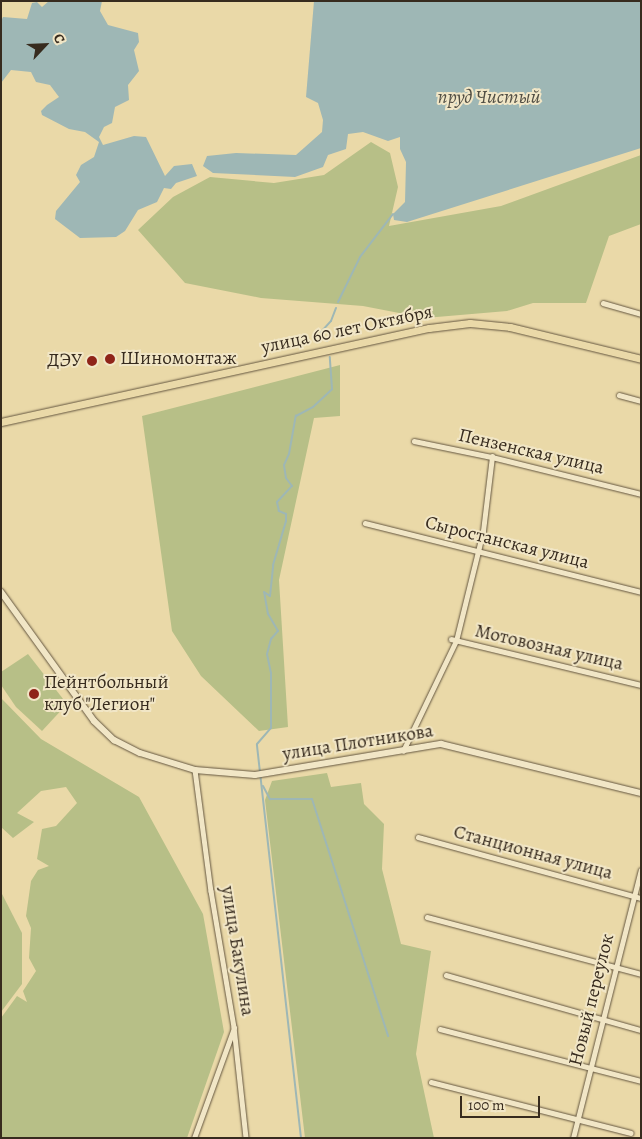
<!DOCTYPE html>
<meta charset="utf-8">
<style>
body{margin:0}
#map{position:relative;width:642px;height:1139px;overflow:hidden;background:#ead9a8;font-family:Alegreya,serif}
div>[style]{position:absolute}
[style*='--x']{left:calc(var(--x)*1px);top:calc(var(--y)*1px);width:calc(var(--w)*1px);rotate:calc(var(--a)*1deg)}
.green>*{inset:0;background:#b7bf87}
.water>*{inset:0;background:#9eb7b5}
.stream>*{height:2px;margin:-1px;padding:0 1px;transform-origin:1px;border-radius:1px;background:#9eb7b5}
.roads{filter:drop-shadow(0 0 1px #645640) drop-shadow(0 0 1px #645640)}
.street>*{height:4.5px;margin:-2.25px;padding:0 2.25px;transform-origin:2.25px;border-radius:2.25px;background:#f1e6c6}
.secondary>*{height:6px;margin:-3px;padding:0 3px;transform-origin:3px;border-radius:3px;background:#f1e6c6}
.primary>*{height:7px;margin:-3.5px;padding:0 3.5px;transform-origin:3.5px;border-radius:3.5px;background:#ead9a8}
.dots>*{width:14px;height:14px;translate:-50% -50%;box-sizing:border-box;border:2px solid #f1e6c6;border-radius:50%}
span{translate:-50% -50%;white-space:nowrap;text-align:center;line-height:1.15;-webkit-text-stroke:4px #f1e6c6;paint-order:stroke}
.street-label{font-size:19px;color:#372b1e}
.poi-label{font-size:19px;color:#372b1e}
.left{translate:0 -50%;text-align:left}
.right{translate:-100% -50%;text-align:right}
.water-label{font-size:20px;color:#514e44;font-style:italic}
.frame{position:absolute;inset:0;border:2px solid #372b1e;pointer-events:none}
.north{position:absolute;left:20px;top:20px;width:50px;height:50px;-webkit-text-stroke:4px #f1e6c6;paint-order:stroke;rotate:65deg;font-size:14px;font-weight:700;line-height:20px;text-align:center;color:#372b1e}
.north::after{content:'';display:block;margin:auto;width:18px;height:22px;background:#372b1e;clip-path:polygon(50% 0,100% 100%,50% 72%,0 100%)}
.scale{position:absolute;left:460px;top:1096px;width:80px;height:22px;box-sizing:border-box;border:2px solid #372b1e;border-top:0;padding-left:6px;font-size:15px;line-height:18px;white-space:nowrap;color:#372b1e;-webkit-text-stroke:4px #f1e6c6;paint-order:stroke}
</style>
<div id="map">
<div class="green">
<i style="clip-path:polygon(371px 142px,390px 153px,398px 187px,389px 226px,501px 206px,641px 155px,641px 224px,609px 236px,586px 303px,533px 303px,507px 311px,425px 318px,363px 306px,261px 298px,185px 283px,138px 230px,173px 197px,210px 177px,274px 183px,324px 175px)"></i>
<i style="clip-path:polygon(340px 365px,340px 416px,314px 418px,279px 580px,288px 727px,259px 731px,201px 676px,172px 631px,142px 416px)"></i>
<i style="clip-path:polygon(28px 654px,67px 704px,42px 731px,16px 707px,1px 685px,1px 672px)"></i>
<i style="clip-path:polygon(1px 698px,41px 739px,139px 797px,203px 914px,224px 1032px,187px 1138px,1px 1138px,1px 1018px,17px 996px,27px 1002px,23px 991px,36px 971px,29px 958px,31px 928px,26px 916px,31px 881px,38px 870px,49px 866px,37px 859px,42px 829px,56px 826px,77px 803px,66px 787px,41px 791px,17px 813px,34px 822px,13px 838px,1px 827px)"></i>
<i style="clip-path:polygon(327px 773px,331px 787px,361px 783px,364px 804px,384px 824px,382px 869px,401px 944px,431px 951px,416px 1054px,434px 1138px,305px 1138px,265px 800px,272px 781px)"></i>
<i style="clip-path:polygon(1px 892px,22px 933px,22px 984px,1px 1012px)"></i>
</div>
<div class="water">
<i style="clip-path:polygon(49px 1px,102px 1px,100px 11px,108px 25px,138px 33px,139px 42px,134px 50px,139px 71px,128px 85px,129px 100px,115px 107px,112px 123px,104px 127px,99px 137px,103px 145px,134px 136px,146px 137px,165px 176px,174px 166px,192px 164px,197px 176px,176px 183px,171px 189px,164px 188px,157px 202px,138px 210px,125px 231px,116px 237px,80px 238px,55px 219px,56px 211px,80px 182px,76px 175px,81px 165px,94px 157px,99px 142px,85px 132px,69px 129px,42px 115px,41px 111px,47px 105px,59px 97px,50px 85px,36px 82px,31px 72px,11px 70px,1px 83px,1px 21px,3px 17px,27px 19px,32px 3px,37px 2px,42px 7px)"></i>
<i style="clip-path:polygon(314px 1px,641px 1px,641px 148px,407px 222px,394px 220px,393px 214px,405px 202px,406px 162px,400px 149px,400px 137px,388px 141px,363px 132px,348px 134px,346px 149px,328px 155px,323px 167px,295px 177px,213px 173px,203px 166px,207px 156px,236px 153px,296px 155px,322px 132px,323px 120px,318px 103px,306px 97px)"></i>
</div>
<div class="stream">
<i style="--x:338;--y:302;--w:50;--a:-63.9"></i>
<i style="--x:360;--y:257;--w:54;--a:-52.5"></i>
<i style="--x:327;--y:341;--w:11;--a:-124"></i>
<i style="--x:321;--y:332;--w:15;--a:-48"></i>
<i style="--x:331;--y:321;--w:14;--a:-69"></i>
<i style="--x:263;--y:786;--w:15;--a:62"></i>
<i style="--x:270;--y:799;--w:42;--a:0"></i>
<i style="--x:312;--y:799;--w:249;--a:72.2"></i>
<i style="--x:301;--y:1138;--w:396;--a:-96.4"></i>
<i style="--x:257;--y:744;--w:21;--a:-49"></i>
<i style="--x:271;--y:728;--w:55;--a:-90"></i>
<i style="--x:271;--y:673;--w:19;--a:-102"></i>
<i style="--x:267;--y:654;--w:16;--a:-75"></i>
<i style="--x:271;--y:639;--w:11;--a:-49"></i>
<i style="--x:278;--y:631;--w:20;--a:-120"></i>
<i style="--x:268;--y:614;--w:22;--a:-100"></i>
<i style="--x:264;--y:592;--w:7;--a:34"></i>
<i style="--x:270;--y:596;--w:31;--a:-84"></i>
<i style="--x:273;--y:565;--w:46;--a:-73.5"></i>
<i style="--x:286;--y:521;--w:7;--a:-90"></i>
<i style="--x:286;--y:514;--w:8;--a:-157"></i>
<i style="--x:279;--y:511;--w:9;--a:-103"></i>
<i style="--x:277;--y:502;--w:22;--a:-47"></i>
<i style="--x:292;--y:486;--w:10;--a:-127"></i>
<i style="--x:286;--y:478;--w:13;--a:-99"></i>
<i style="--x:284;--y:465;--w:12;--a:-66"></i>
<i style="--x:289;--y:454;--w:39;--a:-80"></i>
<i style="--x:296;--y:416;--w:19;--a:-28"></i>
<i style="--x:313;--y:407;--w:26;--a:-43"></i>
<i style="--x:332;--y:389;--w:32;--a:-94"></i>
</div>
<div class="roads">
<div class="street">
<i style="--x:603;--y:303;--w:40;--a:16"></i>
<i style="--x:619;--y:395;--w:23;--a:15"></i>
<i style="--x:414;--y:441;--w:80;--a:11.6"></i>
<i style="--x:492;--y:457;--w:154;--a:13.9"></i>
<i style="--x:365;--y:523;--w:284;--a:14"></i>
<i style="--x:451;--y:639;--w:195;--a:13.6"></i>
<i style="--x:403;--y:751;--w:122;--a:-64.3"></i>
<i style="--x:456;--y:641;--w:113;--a:-76.2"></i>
<i style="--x:483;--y:531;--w:75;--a:-83.1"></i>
<i style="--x:195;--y:770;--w:122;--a:82.5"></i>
<i style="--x:211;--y:891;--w:138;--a:80.4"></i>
<i style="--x:234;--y:1027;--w:112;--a:83.8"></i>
<i style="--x:418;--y:837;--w:231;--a:15.3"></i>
<i style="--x:427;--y:917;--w:221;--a:14.9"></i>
<i style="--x:446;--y:975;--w:203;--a:15.8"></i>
<i style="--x:440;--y:1029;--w:208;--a:14.5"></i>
<i style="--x:431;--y:1082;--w:206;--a:14.3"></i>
<i style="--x:194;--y:1138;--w:117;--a:-70"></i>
<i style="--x:573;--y:1138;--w:276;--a:-75.8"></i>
</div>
<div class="secondary">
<i style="--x:1;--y:592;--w:159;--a:54.2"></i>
<i style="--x:94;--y:721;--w:28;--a:44"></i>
<i style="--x:114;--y:740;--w:29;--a:27"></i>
<i style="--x:140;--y:753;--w:58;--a:17.2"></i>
<i style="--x:195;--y:770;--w:60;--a:4.8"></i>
<i style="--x:255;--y:775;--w:189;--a:-9.5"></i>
<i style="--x:441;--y:744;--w:206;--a:13.8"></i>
</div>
<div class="primary">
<i style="--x:1;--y:422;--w:438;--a:-12.4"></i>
<i style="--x:429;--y:328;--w:41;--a:-7"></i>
<i style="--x:470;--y:323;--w:40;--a:5.7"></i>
<i style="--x:510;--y:327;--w:135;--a:13.7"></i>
</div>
</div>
<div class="dots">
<i style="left:110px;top:359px;background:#8f2418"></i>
<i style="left:92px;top:361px;background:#8f2418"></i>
<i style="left:34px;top:694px;background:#8f2418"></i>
</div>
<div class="street-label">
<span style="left:347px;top:330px;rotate:-12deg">улица 60 лет Октября</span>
<span style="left:531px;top:452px;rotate:13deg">Пензенская улица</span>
<span style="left:507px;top:543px;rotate:14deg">Сыростанская улица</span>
<span style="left:549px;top:648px;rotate:13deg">Мотовозная улица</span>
<span style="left:358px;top:743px;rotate:-9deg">улица Плотникова</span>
<span style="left:533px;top:853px;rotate:15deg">Станционная улица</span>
<span style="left:237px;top:951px;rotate:81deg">улица Бакулина</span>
<span style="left:592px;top:1000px;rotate:-76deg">Новый переулок</span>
</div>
<div class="poi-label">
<span class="left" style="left:120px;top:359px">Шиномонтаж</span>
<span class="right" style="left:82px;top:361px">ДЭУ</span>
<span class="left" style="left:44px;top:694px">Пейнтбольный<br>клуб "Легион"</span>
</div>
<div class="water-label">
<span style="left:489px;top:96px">пруд Чистый</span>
</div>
<div class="frame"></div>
<div class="north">С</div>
<div class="scale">100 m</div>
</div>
